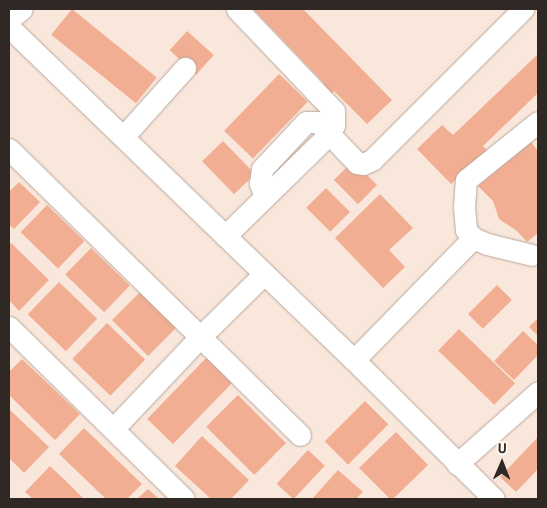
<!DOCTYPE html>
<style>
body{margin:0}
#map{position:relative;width:547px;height:508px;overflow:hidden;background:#f9e7db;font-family:"PT Sans",sans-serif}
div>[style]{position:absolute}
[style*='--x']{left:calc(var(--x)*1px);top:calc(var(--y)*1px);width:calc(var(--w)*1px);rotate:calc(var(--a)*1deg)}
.building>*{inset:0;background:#f2ae93;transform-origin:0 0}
.roads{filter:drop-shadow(0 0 1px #b8a89d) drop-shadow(0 0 1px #b8a89d)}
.minor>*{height:21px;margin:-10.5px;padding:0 10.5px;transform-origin:10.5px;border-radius:10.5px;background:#fff}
span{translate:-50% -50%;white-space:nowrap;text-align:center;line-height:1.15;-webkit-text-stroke:4.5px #fef7f2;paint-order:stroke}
.frame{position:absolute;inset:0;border:10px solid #2f2824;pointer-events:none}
.north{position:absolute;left:477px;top:438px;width:50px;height:50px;-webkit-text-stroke:4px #fef7f2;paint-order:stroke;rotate:1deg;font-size:14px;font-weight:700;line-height:20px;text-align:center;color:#2f2824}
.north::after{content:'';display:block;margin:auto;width:18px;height:22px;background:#2f2824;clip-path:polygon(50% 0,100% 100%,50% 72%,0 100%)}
</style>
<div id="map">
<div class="building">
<i style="left:72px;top:9px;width:109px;height:33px;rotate:39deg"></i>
<i style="clip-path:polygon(253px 9px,303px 9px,392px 100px,367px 124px,334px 91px,329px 97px,319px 88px,324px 83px)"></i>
<i style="left:187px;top:31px;width:36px;height:26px;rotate:42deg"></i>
<i style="clip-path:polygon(538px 54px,538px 93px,483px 146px,489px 152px,451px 184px,417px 149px,442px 125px,453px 135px)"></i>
<i style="left:279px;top:74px;width:40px;height:79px;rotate:44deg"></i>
<i style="left:223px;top:141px;width:46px;height:29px;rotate:46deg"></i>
<i style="clip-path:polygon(531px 142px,538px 151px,538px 233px,527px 242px,517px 231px,499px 219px,493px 201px,478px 186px)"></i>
<i style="left:353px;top:161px;width:34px;height:27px;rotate:45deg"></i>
<i style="clip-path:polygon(19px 182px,40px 202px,14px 229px,9px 225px,9px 192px)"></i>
<i style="left:326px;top:188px;width:34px;height:28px;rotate:45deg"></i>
<i style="clip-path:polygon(380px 194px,413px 228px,389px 250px,405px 267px,383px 288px,335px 238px)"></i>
<i style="left:47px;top:205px;width:52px;height:38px;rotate:44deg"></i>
<i style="clip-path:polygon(11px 243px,49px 280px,19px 311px,9px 300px,9px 245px)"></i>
<i style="left:91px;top:248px;width:54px;height:37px;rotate:44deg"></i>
<i style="left:59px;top:282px;width:53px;height:45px;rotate:44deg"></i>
<i style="left:497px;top:285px;width:21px;height:41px;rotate:45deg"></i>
<i style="left:141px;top:291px;width:51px;height:41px;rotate:45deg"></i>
<i style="clip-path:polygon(538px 318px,538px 336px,529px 327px)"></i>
<i style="left:107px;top:323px;width:53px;height:50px;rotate:44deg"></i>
<i style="left:459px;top:329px;width:78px;height:30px;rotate:44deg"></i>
<i style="clip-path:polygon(523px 331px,538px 345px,538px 355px,514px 380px,494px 361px)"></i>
<i style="left:209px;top:355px;width:36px;height:89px;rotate:44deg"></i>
<i style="clip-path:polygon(22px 359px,80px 414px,55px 440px,9px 395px,9px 372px)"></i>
<i style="left:238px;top:395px;width:68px;height:45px;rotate:45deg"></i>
<i style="left:365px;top:401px;width:33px;height:57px;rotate:45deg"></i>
<i style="clip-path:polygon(9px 409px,49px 447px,24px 473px,9px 458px)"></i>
<i style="clip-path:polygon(84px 428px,142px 484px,127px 499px,106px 499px,59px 454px)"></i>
<i style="clip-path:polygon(396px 432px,428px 465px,393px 499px,390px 499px,359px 468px)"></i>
<i style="clip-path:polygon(202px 436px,249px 480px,231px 499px,211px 499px,175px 466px)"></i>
<i style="clip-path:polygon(538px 437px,538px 469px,516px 492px,500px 477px)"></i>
<i style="left:308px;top:450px;width:23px;height:46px;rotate:43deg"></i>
<i style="clip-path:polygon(50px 466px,70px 485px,84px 499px,33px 499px,25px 492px)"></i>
<i style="clip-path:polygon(338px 470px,363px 492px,356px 499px,312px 499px)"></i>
<i style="clip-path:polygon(148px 489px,159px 499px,137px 499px)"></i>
</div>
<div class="roads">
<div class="minor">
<i style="--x:9;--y:19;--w:16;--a:-38"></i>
<i style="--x:9;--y:27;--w:479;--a:44"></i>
<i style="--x:354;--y:360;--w:197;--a:44.8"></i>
<i style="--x:123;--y:137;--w:93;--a:-48.1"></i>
<i style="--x:9;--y:149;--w:408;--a:44.5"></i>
<i style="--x:265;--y:197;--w:15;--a:-110"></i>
<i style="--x:260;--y:183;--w:14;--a:-82"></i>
<i style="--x:262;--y:169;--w:64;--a:-46.9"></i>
<i style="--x:306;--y:122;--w:12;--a:0"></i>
<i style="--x:318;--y:122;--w:57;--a:46.4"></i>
<i style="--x:357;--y:163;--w:6;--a:9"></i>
<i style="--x:363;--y:164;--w:10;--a:-24"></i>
<i style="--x:372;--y:160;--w:214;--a:-45"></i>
<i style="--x:225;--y:236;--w:147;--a:-44.4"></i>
<i style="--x:330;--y:133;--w:9;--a:-63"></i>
<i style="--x:334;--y:125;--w:14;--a:-90"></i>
<i style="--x:334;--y:111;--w:141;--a:-133.6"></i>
<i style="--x:473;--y:238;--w:15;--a:23"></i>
<i style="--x:487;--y:244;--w:46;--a:13.7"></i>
<i style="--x:9;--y:327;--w:245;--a:44.5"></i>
<i style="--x:354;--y:360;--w:170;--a:-45.7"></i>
<i style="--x:473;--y:238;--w:11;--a:-131"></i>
<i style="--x:466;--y:230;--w:23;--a:-95"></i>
<i style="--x:464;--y:207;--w:27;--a:-86"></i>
<i style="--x:466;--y:180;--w:92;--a:-38.9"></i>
<i style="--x:114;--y:428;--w:127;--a:-46.6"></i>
<i style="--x:201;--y:336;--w:88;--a:-44.5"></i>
<i style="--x:457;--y:464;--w:108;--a:-41.6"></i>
</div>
</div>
<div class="frame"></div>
<div class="north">U</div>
</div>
